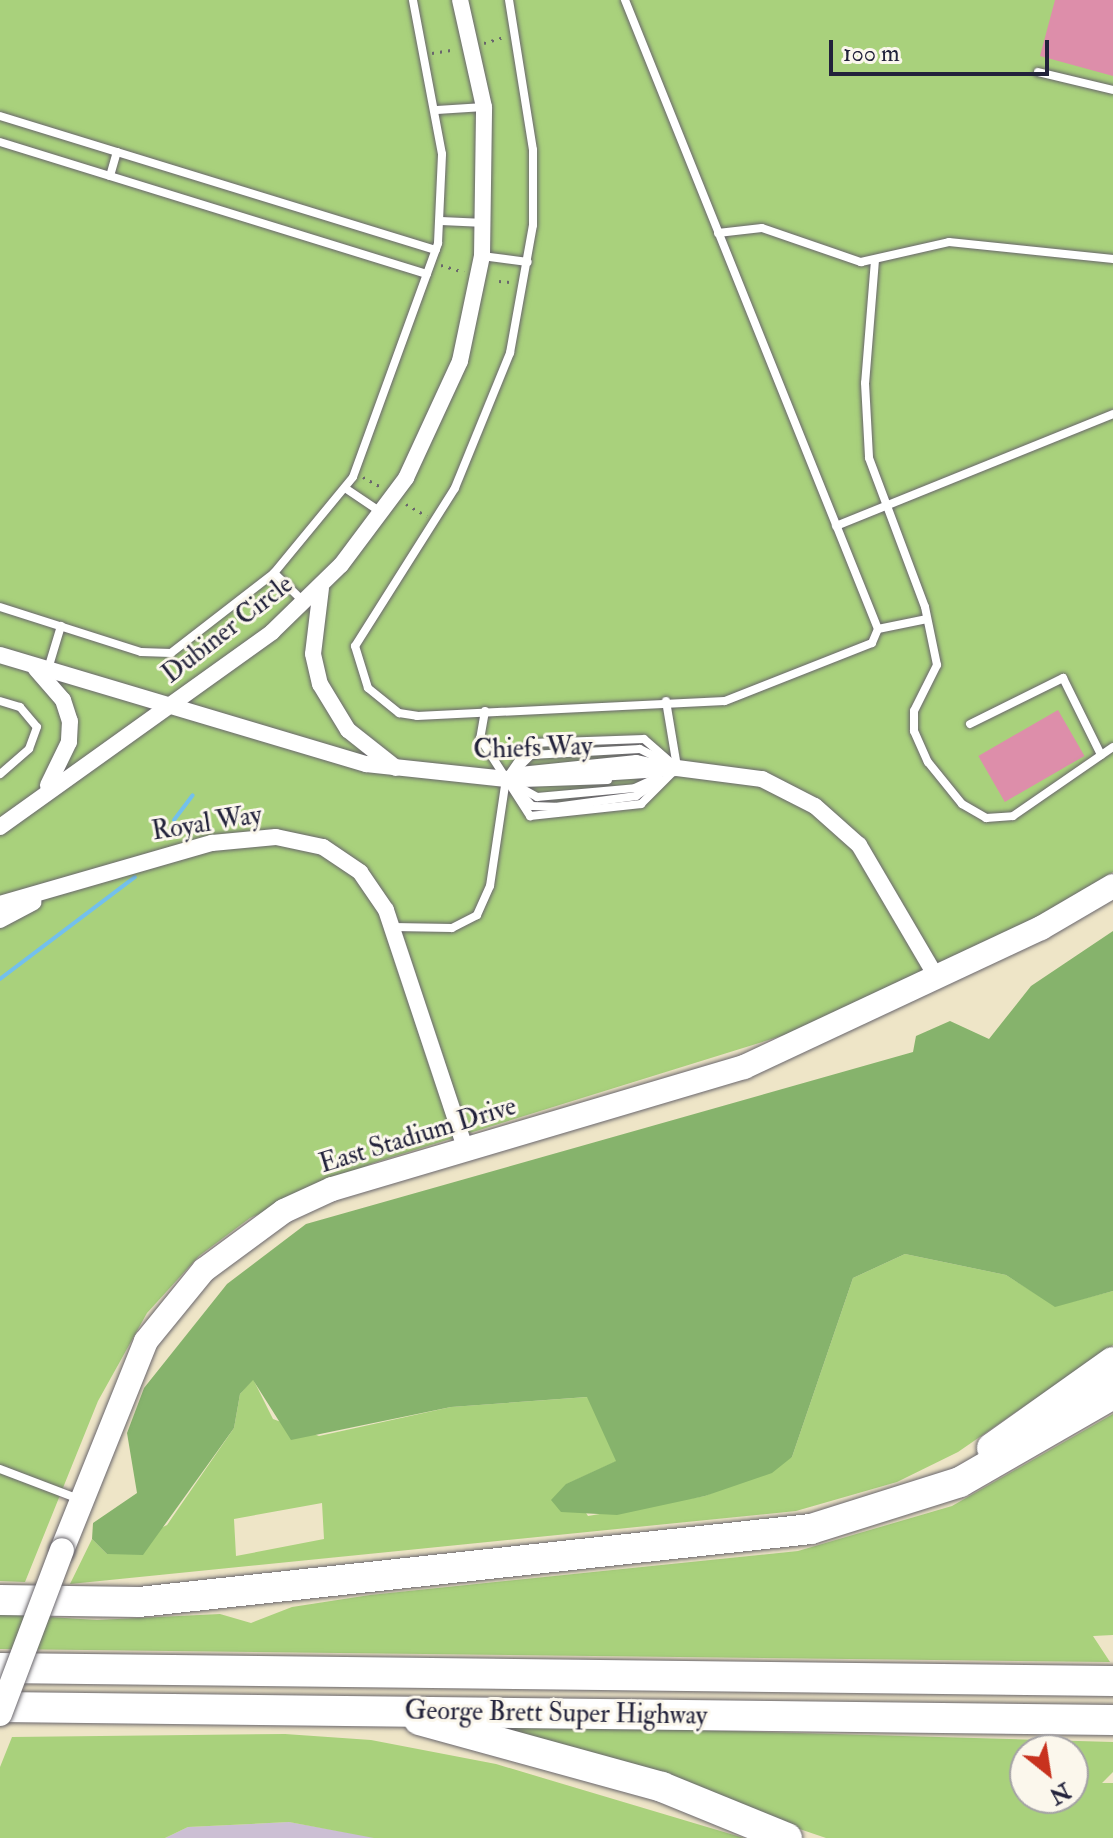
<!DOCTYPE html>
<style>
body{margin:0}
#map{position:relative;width:1113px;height:1838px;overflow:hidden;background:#eee5c7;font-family:"IM FELL Double Pica",serif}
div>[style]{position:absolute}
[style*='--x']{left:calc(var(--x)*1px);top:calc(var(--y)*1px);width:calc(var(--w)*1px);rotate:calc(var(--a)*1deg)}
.industrial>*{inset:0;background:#ccbfd4}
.green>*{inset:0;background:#a9d17c}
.forest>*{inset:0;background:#86b36c}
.stream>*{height:4px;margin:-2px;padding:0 2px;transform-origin:2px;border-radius:2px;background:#73c0ed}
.building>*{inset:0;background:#dd8eaa;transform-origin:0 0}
.path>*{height:3px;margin-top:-1.5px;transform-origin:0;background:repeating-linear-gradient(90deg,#69666c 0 2px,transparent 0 8px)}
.roads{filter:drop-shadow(0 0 2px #69666c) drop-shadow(0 0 2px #69666c)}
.lane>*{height:8px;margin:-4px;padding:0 4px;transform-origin:4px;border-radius:4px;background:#fff}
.street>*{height:16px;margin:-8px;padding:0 8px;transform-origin:8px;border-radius:8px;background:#fff}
.secondary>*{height:24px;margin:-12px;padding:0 12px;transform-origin:12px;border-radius:12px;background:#fff}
.highway>*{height:30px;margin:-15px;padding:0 15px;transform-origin:15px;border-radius:15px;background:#fff}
.bridges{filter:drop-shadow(0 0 2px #69666c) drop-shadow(0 0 2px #69666c)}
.secondary-bridge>*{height:24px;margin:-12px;padding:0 12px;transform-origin:12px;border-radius:12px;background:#fff}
span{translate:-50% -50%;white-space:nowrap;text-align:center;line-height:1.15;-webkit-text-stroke:6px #fbf7ec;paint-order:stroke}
.street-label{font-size:26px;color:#22223b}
.north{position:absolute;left:1009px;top:1734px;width:80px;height:80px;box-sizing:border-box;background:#fbf7ec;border:2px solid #a4a2a5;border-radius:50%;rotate:150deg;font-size:22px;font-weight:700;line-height:32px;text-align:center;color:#22223b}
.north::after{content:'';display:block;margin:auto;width:28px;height:36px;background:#c8321e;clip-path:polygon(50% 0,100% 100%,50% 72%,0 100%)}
.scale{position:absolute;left:829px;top:40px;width:220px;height:36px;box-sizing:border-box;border:4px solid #22223b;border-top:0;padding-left:10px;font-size:24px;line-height:28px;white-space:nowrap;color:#22223b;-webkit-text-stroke:6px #fbf7ec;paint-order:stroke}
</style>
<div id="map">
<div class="industrial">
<i style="clip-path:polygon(289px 1822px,379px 1838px,165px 1838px,188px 1827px)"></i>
</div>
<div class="green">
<i style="clip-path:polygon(0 0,1113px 0,1113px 872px,1029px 922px,804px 1029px,373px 1163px,250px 1218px,199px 1256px,147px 1313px,98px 1401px,25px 1582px,0 1581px)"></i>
<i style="clip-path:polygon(evenodd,905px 1254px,1006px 1275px,1055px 1306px,1113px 1291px,1113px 1345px,958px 1452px,897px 1482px,796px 1511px,70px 1584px,92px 1539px,107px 1554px,167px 1525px,234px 1428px,240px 1394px,253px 1379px,273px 1419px,319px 1436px,451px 1407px,588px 1397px,617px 1461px,567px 1484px,588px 1516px,705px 1496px,792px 1457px,853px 1278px,905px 1254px,322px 1503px,324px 1539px,236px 1556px,234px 1519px,322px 1503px)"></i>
<i style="clip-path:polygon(1113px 1414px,1113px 1635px,1093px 1636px,1110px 1662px,0 1649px,0 1614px,97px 1620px,220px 1614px,251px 1623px,292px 1607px,370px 1595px,798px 1551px,952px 1506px)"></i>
<i style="clip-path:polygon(evenodd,588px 1727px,1113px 1742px,1113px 1772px,1102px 1783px,1113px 1783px,1113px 1838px,826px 1838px,501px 1728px,588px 1727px,1025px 1750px,1073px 1750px,1073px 1798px,1025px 1798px,1025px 1750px)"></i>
<i style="clip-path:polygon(285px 1734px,371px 1740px,496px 1764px,744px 1838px,374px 1838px,289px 1822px,188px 1827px,165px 1838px,0 1838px,0 1767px,12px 1737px)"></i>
</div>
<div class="forest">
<i style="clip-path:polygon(1113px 931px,1113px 1291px,1055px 1307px,1006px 1275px,905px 1254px,853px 1278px,792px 1457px,772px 1473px,705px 1496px,617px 1515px,561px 1512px,551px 1500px,566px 1484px,616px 1461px,587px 1397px,451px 1407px,291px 1440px,253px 1380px,240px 1394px,234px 1428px,143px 1555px,107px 1554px,92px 1539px,93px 1523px,137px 1493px,127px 1433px,144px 1388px,227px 1284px,306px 1224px,913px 1052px,916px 1036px,950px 1021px,989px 1039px,1031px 986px)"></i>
</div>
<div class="stream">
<i style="--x:174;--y:820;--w:31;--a:-53"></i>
<i style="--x:0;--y:979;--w:169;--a:-37.1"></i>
</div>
<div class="building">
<i style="clip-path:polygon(1055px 0,1113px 0,1113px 76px,1040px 56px)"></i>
<i style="left:1058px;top:710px;width:53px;height:92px;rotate:60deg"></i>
</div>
<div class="path">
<i style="--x:484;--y:43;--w:21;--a:-17"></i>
<i style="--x:432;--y:53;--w:24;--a:-9"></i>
<i style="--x:441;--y:265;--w:24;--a:17"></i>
<i style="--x:499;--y:281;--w:12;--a:5"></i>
<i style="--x:363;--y:477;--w:21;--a:29"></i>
<i style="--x:406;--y:504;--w:24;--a:30"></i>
</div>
<div class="roads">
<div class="lane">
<i style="--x:509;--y:0;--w:152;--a:80.9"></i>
<i style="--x:533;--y:150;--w:75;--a:90"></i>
<i style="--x:533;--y:225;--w:130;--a:100.2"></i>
<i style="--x:510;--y:353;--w:146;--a:112.2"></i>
<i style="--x:455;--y:488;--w:187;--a:122.3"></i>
<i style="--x:355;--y:646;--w:44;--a:72.8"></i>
<i style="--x:368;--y:688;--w:40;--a:39"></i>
<i style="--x:399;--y:713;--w:18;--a:9"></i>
<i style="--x:417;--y:716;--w:308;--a:-2.8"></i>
<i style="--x:725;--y:701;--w:158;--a:-21.5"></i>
<i style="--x:872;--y:643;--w:15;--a:-67"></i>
<i style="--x:878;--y:629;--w:678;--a:-111.91"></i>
<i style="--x:1038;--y:72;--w:77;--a:13.5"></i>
<i style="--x:437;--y:110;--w:47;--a:-3.7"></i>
<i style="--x:0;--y:116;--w:456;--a:17.1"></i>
<i style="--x:0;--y:142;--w:447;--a:17.2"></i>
<i style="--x:110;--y:176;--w:25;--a:-74"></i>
<i style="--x:441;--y:221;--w:44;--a:2.6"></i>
<i style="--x:718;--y:233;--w:44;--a:-6.5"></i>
<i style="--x:762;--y:228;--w:105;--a:19"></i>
<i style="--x:861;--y:262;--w:90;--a:-12.8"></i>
<i style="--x:949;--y:242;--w:165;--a:5.9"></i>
<i style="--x:482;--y:256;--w:46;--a:7.4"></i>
<i style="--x:875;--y:260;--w:123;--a:94.6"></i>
<i style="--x:865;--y:383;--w:75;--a:86.9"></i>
<i style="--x:869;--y:458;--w:159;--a:69.4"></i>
<i style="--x:925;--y:607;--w:59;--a:78.3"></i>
<i style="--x:937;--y:665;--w:51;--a:116.6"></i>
<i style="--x:914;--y:711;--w:20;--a:90"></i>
<i style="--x:914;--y:731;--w:34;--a:66"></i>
<i style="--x:928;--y:762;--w:54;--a:51"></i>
<i style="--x:962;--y:804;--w:28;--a:30"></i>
<i style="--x:986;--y:818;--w:27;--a:-4"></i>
<i style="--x:1013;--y:816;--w:121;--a:-34.6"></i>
<i style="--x:345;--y:488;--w:45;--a:34"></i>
<i style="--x:836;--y:526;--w:299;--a:-22"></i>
<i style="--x:274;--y:573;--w:43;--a:44.1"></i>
<i style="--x:0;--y:607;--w:148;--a:17.7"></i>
<i style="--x:141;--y:652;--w:30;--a:2"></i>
<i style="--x:171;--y:653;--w:130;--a:-37.8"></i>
<i style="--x:274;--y:573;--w:124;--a:-50.5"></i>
<i style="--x:353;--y:477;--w:249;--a:-70"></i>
<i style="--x:438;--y:243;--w:89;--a:-87.4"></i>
<i style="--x:442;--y:154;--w:157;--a:-100.7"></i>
<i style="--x:878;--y:629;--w:50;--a:-11.5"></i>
<i style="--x:48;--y:669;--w:45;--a:-73.2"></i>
<i style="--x:0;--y:701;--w:21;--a:17"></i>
<i style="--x:20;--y:707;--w:26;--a:50"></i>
<i style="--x:37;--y:727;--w:23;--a:110"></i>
<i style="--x:29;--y:749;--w:38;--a:139"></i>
<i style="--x:666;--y:701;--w:67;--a:80.5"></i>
<i style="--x:485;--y:711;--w:27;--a:100"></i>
<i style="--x:480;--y:738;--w:93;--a:57.3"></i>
<i style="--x:530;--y:816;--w:112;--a:-6.2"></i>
<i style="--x:641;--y:804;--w:47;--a:-45"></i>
<i style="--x:970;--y:724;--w:104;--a:-26.3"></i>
<i style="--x:1063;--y:678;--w:86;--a:63.7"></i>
<i style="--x:521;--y:765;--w:14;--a:-45"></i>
<i style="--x:531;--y:755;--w:109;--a:-3.2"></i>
<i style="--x:640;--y:749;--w:27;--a:27"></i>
<i style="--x:520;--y:771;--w:117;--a:-5.9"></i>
<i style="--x:636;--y:759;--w:25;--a:12"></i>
<i style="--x:510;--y:782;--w:31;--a:29"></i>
<i style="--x:537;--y:797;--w:98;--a:-5.2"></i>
<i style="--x:635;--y:788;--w:21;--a:-25"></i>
<i style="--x:522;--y:783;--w:86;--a:-2"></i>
<i style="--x:521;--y:794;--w:16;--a:47"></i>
<i style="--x:532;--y:806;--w:23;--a:2"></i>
<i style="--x:555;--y:807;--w:82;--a:-7.7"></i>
<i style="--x:636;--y:796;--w:29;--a:-34"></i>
<i style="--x:393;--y:927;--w:59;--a:1"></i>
<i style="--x:452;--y:928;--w:28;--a:-27"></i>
<i style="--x:477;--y:915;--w:32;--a:-66"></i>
<i style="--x:490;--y:886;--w:108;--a:-81.5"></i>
<i style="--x:506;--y:779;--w:44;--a:-55.2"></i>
<i style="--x:531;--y:743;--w:113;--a:-2"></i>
<i style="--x:644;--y:739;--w:41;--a:41.1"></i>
<i style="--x:0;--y:1469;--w:85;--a:20.8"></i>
</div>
<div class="street">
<i style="--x:321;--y:588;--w:66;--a:96.9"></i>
<i style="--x:313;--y:654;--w:31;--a:77"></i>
<i style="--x:320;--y:684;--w:54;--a:58.7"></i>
<i style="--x:348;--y:730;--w:61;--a:38.4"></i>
<i style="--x:0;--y:655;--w:382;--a:16.6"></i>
<i style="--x:366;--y:764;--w:141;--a:6.1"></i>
<i style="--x:506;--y:779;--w:171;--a:-3.7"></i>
<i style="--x:677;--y:768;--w:86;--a:7.4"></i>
<i style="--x:762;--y:779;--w:59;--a:27"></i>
<i style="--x:815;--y:806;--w:59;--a:41.6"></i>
<i style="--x:859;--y:845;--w:154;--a:59.6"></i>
<i style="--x:36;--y:669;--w:41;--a:48.9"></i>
<i style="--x:63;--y:700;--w:22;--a:72"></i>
<i style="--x:70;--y:721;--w:21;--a:93"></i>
<i style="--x:69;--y:742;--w:48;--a:116"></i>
<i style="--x:0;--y:827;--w:335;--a:-35.6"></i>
<i style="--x:272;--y:632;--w:96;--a:-44.2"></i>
<i style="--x:341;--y:565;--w:109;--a:-53.2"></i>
<i style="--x:406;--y:478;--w:129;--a:-65.2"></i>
<i style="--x:460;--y:361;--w:107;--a:-78.2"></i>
<i style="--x:482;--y:256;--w:149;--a:-89.2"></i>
<i style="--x:484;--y:107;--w:110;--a:-102.6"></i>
<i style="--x:0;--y:904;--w:221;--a:-16.1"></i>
<i style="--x:212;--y:843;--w:64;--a:-5.4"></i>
<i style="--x:276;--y:837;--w:48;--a:12"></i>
<i style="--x:323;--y:847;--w:45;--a:34"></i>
<i style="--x:360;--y:872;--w:46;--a:55.6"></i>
<i style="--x:386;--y:910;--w:253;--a:71.6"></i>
<i style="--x:0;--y:920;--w:38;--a:-28"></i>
</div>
<div class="secondary">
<i style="--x:62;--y:1550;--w:225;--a:-68.1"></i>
<i style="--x:146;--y:1341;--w:92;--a:-50.8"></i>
<i style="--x:204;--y:1270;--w:99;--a:-36.4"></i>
<i style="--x:284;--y:1211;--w:53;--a:-24.6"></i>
<i style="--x:332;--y:1189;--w:430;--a:-16.5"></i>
<i style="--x:744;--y:1067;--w:328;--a:-25.1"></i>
<i style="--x:1041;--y:928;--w:83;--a:-30.3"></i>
</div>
<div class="highway">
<i style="--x:992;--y:1448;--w:148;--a:-35.4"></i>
<i style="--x:0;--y:1600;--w:139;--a:0.8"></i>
<i style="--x:139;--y:1602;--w:676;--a:-6.2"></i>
<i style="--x:811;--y:1529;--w:156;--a:-17.5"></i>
<i style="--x:960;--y:1482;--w:177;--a:-29.9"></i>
<i style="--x:0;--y:1668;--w:1113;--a:0.67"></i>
<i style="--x:0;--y:1707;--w:1113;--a:0.67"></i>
<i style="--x:419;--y:1720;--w:252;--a:15.4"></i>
<i style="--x:662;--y:1787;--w:135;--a:22.2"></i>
</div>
</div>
<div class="bridges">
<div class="secondary-bridge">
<i style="--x:0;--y:1714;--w:175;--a:-69.3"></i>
</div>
</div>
<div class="street-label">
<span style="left:228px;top:630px;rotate:-38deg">Dubiner Circle</span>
<span style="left:533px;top:749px;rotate:-2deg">Chiefs Way</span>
<span style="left:207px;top:824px;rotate:-9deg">Royal Way</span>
<span style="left:418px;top:1136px;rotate:-17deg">East Stadium Drive</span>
<span style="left:556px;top:1714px;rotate:1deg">George Brett Super Highway</span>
</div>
<div class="north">N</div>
<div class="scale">100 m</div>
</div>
